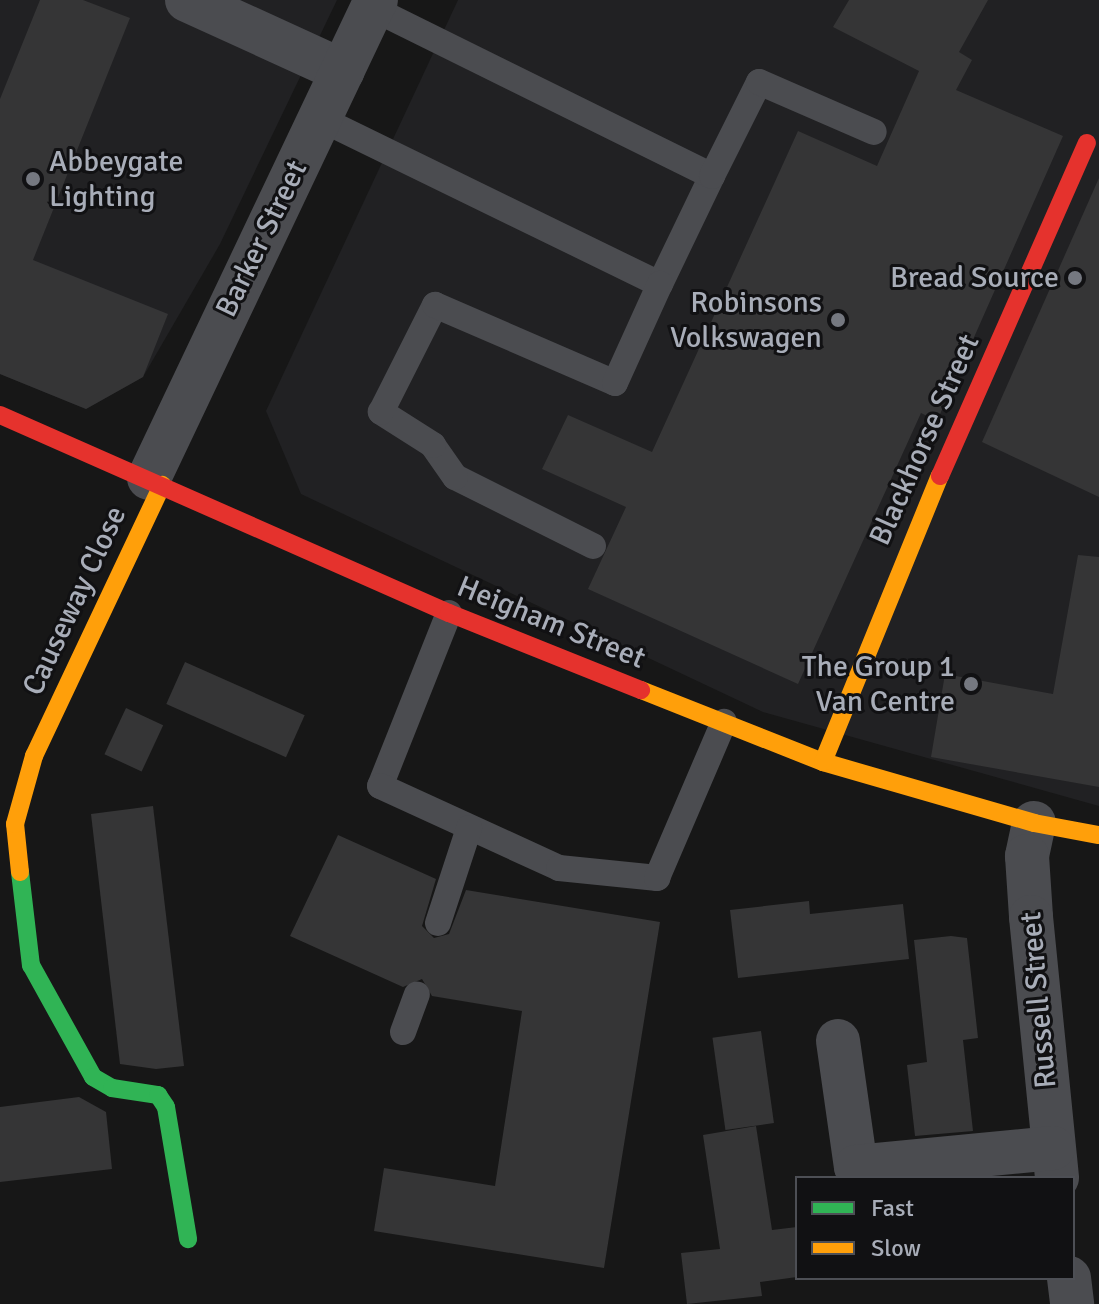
<!DOCTYPE html>
<style>
body{margin:0}
#map{position:relative;width:1099px;height:1304px;overflow:hidden;background:#171717;font-family:Signika,sans-serif}
div>[style]{position:absolute}
[style*='--x']{left:calc(var(--x)*1px);top:calc(var(--y)*1px);width:calc(var(--w)*1px);rotate:calc(var(--a)*1deg)}
.built>*{inset:0;background:#212123}
.building>*{inset:0;background:#353536;transform-origin:0 0}
.lane>*{height:26px;margin:-13px;padding:0 13px;transform-origin:13px;border-radius:13px;background:#4b4c50}
.street>*{height:44px;margin:-22px;padding:0 22px;transform-origin:22px;border-radius:22px;background:#4b4c50}
.fast>*{height:18px;margin:-9px;padding:0 9px;transform-origin:9px;border-radius:9px;background:#30b455}
.slow>*{height:18px;margin:-9px;padding:0 9px;transform-origin:9px;border-radius:9px;background:#ff9f0a}
.jam>*{height:18px;margin:-9px;padding:0 9px;transform-origin:9px;border-radius:9px;background:#e5322d}
.dots>*{width:22px;height:22px;translate:-50% -50%;box-sizing:border-box;border:4px solid #111113;border-radius:50%}
span{translate:-50% -50%;white-space:nowrap;text-align:center;line-height:1.15;-webkit-text-stroke:6px #111113;paint-order:stroke}
.poi-label{font-size:30px;color:#a8adb8}
.left{translate:0 -50%;text-align:left}
.right{translate:-100% -50%;text-align:right}
.street-label{font-size:30px;color:#a8adb8}
.legend{position:absolute;left:795px;top:1176px;width:280px;height:104px;box-sizing:border-box;background:#111113;border:2px solid #4d4f55;margin:0;padding:10px 14px;list-style:none;font-size:24px;color:#a8adb8}
.legend li{display:flex;align-items:center;gap:16px;height:40px}
.legend b{width:40px;border:2px solid #4d4f55}
</style>
<div id="map">
<div class="built">
<i style="clip-path:polygon(0 0,337px 0,220px 244px,143px 377px,86px 409px,0 374px)"></i>
<i style="clip-path:polygon(458px 0,1099px 0,1099px 806px,763px 712px,301px 494px,266px 411px)"></i>
</div>
<div class="building">
<i style="clip-path:polygon(40px 0,83px 0,130px 18px,33px 260px,168px 314px,143px 377px,86px 409px,0 374px,0 99px)"></i>
<i style="clip-path:polygon(849px 0,988px 0,959px 52px,972px 60px,956px 90px,1063px 136px,937px 421px,921px 413px,798px 684px,588px 589px,626px 507px,542px 469px,568px 415px,652px 452px,798px 131px,877px 166px,919px 71px,833px 27px)"></i>
<i style="clip-path:polygon(1099px 178px,1099px 497px,982px 442px)"></i>
<i style="clip-path:polygon(1078px 555px,1099px 557px,1099px 787px,931px 757px,945px 674px,1053px 694px)"></i>
<i style="left:185px;top:662px;width:131px;height:46px;rotate:24deg"></i>
<i style="left:126px;top:708px;width:41px;height:51px;rotate:25deg"></i>
<i style="clip-path:polygon(153px 806px,184px 1066px,156px 1069px,120px 1064px,91px 814px)"></i>
<i style="clip-path:polygon(338px 835px,436px 879px,422px 926px,434px 938px,449px 934px,466px 890px,660px 922px,604px 1268px,374px 1231px,384px 1168px,495px 1186px,522px 1011px,432px 996px,422px 979px,403px 987px,290px 936px)"></i>
<i style="clip-path:polygon(809px 901px,810px 914px,903px 904px,909px 959px,738px 978px,730px 910px)"></i>
<i style="clip-path:polygon(951px 936px,967px 938px,978px 1038px,963px 1040px,973px 1131px,915px 1136px,907px 1065px,927px 1062px,914px 940px)"></i>
<i style="left:761px;top:1031px;width:93px;height:49px;rotate:82deg"></i>
<i style="clip-path:polygon(79px 1097px,106px 1112px,112px 1169px,0 1182px,0 1107px)"></i>
<i style="clip-path:polygon(756px 1126px,772px 1230px,797px 1227px,797px 1277px,760px 1282px,762px 1296px,687px 1304px,681px 1253px,720px 1249px,703px 1135px)"></i>
</div>
<div class="lane">
<i style="--x:321;--y:119;--w:377;--a:26"></i>
<i style="--x:660;--y:284;--w:120;--a:-64.3"></i>
<i style="--x:712;--y:176;--w:379;--a:-153.7"></i>
<i style="--x:712;--y:176;--w:105;--a:-63.4"></i>
<i style="--x:759;--y:82;--w:125;--a:23.5"></i>
<i style="--x:593;--y:546;--w:154;--a:-153.4"></i>
<i style="--x:455;--y:477;--w:39;--a:-125"></i>
<i style="--x:433;--y:445;--w:62;--a:-147.6"></i>
<i style="--x:381;--y:412;--w:120;--a:-63.2"></i>
<i style="--x:435;--y:305;--w:196;--a:23.4"></i>
<i style="--x:615;--y:383;--w:109;--a:-65.6"></i>
<i style="--x:449;--y:613;--w:186;--a:111.7"></i>
<i style="--x:380;--y:786;--w:197;--a:24.6"></i>
<i style="--x:559;--y:868;--w:99;--a:5.8"></i>
<i style="--x:657;--y:878;--w:170;--a:-66.8"></i>
<i style="--x:438;--y:923;--w:100;--a:-71.9"></i>
<i style="--x:403;--y:1032;--w:40;--a:-69.8"></i>
</div>
<div class="street">
<i style="--x:187;--y:0;--w:171;--a:24.5"></i>
<i style="--x:149;--y:478;--w:529;--a:-64.6"></i>
<i style="--x:1034;--y:823;--w:34;--a:102"></i>
<i style="--x:1027;--y:856;--w:61;--a:86.2"></i>
<i style="--x:1031;--y:917;--w:262;--a:84.3"></i>
<i style="--x:838;--y:1041;--w:127;--a:81.9"></i>
<i style="--x:856;--y:1167;--w:198;--a:-5.5"></i>
<i style="--x:1069;--y:1278;--w:26;--a:83"></i>
</div>
<div class="fast">
<i style="--x:20;--y:872;--w:94;--a:83.3"></i>
<i style="--x:31;--y:965;--w:128;--a:61"></i>
<i style="--x:93;--y:1077;--w:22;--a:30"></i>
<i style="--x:112;--y:1088;--w:47;--a:8.7"></i>
<i style="--x:158;--y:1095;--w:14;--a:56"></i>
<i style="--x:166;--y:1107;--w:134;--a:80.5"></i>
</div>
<div class="slow">
<i style="--x:641;--y:690;--w:196;--a:21.6"></i>
<i style="--x:823;--y:762;--w:220;--a:16.1"></i>
<i style="--x:1034;--y:823;--w:66;--a:10.5"></i>
<i style="--x:823;--y:762;--w:309;--a:-67.8"></i>
<i style="--x:20;--y:872;--w:48;--a:-95.9"></i>
<i style="--x:15;--y:824;--w:71;--a:-74.4"></i>
<i style="--x:34;--y:756;--w:300;--a:-64.7"></i>
</div>
<div class="jam">
<i style="--x:0;--y:415;--w:491;--a:23.8"></i>
<i style="--x:449;--y:613;--w:207;--a:21.9"></i>
<i style="--x:940;--y:476;--w:364;--a:-66.2"></i>
</div>
<div class="dots">
<i style="left:33px;top:179px;background:#757880"></i>
<i style="left:1075px;top:278px;background:#757880"></i>
<i style="left:838px;top:320px;background:#757880"></i>
<i style="left:971px;top:684px;background:#757880"></i>
</div>
<div class="poi-label">
<span class="left" style="left:49px;top:179px">Abbeygate<br>Lighting</span>
<span class="right" style="left:1059px;top:278px">Bread Source</span>
<span class="right" style="left:822px;top:320px">Robinsons<br>Volkswagen</span>
<span class="right" style="left:955px;top:684px">The Group 1<br>Van Centre</span>
</div>
<div class="street-label">
<span style="left:262px;top:239px;rotate:-64deg">Barker Street</span>
<span style="left:925px;top:440px;rotate:-66deg">Blackhorse Street</span>
<span style="left:75px;top:601px;rotate:-65deg">Causeway Close</span>
<span style="left:551px;top:623px;rotate:22deg">Heigham Street</span>
<span style="left:1039px;top:1000px;rotate:-95deg">Russell Street</span>
</div>
<ul class="legend">
<li><b style="height:10px;background:#30b455"></b>Fast</li>
<li><b style="height:10px;background:#ff9f0a"></b>Slow</li>
</ul>
</div>
